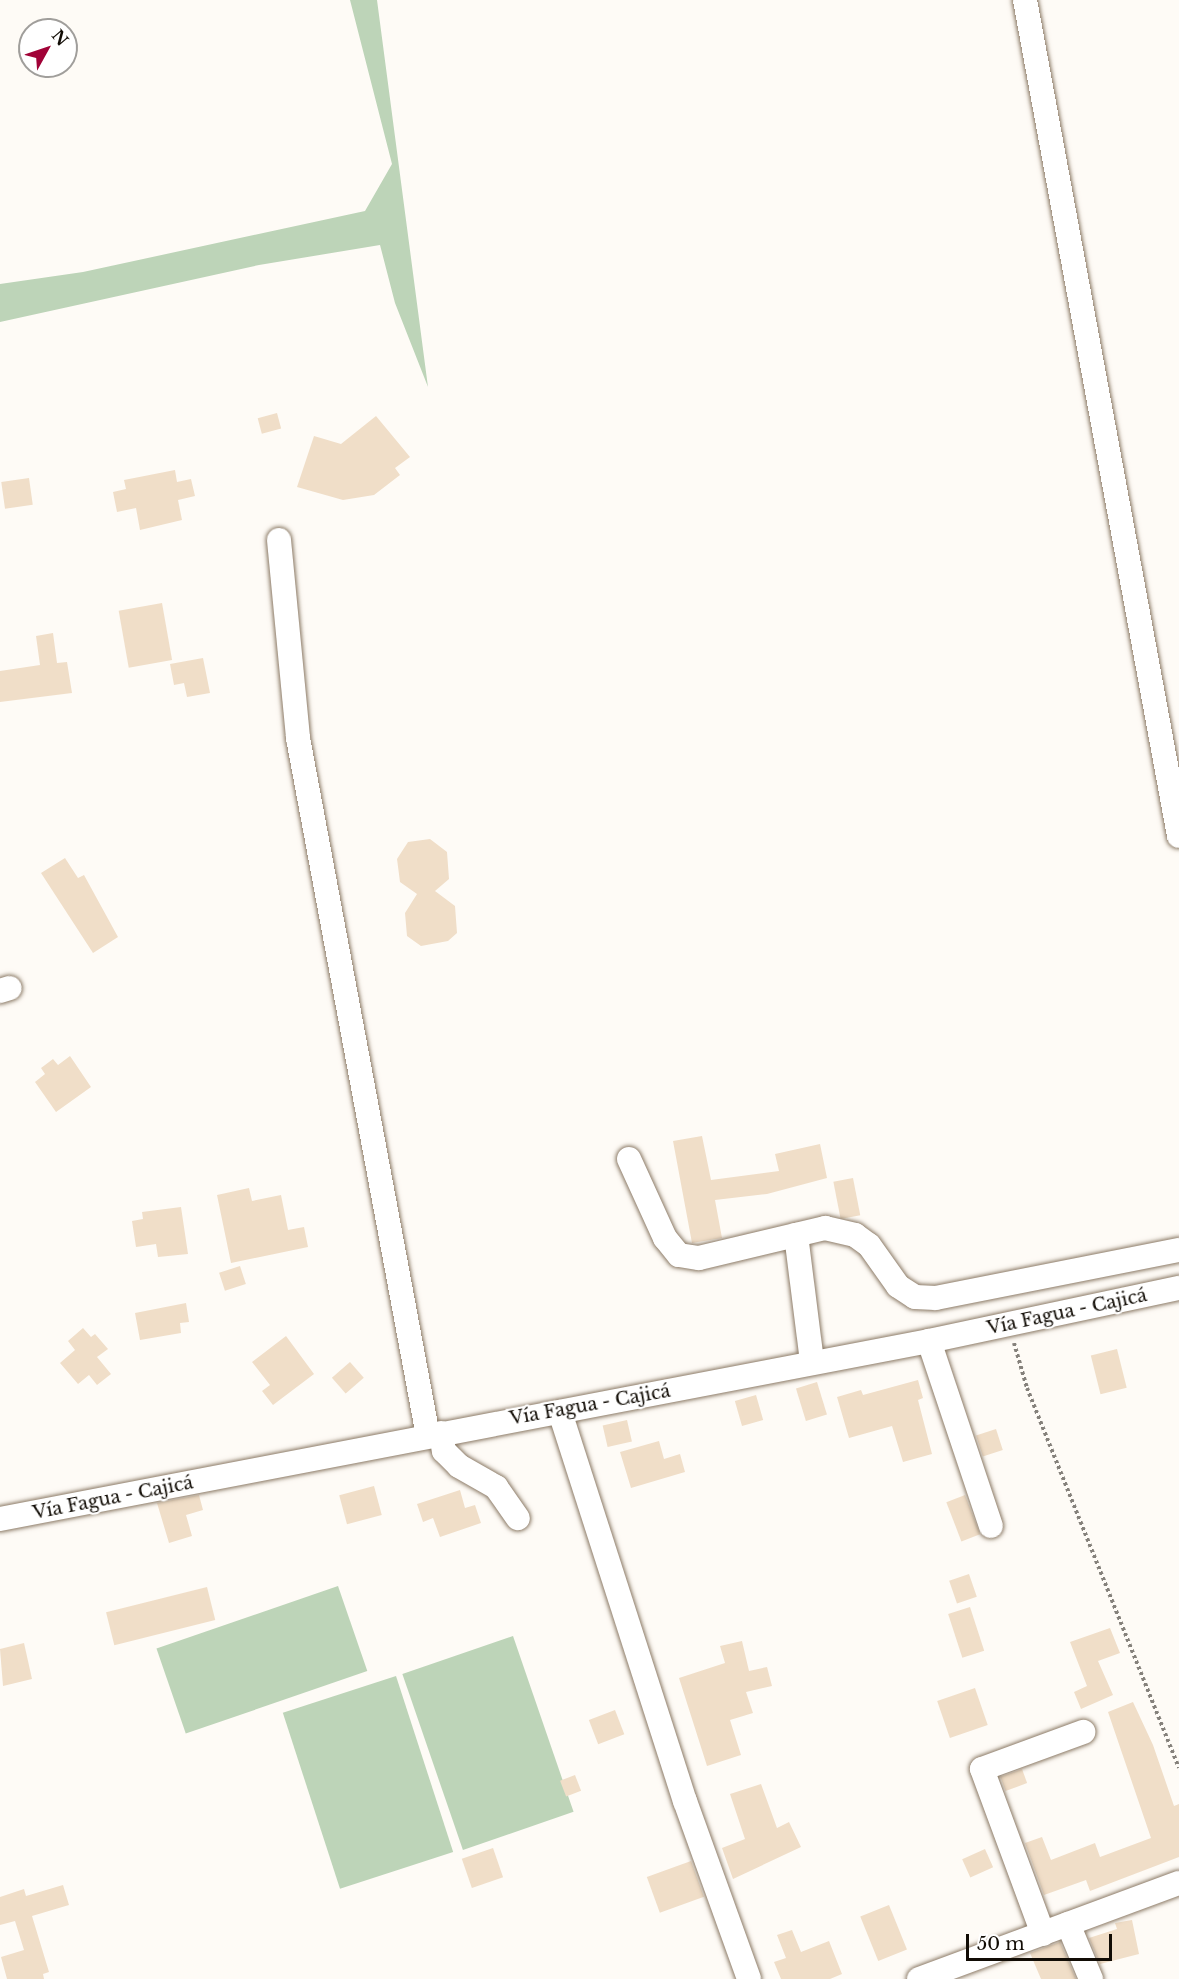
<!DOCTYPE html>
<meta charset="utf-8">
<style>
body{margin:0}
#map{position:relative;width:1179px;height:1979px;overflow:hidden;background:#fefbf6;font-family:"Libre Baskerville",serif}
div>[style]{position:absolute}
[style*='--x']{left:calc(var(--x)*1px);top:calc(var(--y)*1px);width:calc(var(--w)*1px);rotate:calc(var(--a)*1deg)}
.green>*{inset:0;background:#bdd4b8;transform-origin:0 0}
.building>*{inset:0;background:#f0dec8;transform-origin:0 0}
.path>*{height:4px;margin-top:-2px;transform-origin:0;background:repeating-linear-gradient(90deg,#85817b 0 3px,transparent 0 6px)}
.roads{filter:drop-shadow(0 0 2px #8c7b67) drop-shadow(0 0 2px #8c7b67)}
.minor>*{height:24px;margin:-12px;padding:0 12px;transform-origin:12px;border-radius:12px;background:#fff}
span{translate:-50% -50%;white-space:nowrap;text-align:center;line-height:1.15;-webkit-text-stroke:4.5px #fff;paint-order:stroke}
.street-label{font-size:18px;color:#110c05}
.north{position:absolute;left:18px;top:18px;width:60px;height:60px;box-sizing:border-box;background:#fff;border:2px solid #a09e9b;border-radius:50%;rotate:50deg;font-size:16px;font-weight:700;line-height:24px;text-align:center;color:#110c05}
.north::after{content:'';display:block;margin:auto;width:21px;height:27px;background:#a10237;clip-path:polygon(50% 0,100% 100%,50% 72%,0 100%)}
.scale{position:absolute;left:966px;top:1934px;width:146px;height:27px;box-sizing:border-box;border:3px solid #110c05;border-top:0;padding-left:8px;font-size:18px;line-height:21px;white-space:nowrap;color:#110c05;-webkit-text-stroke:4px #fff;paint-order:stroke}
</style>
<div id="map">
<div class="green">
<i style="clip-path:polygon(350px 0,377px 0,428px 387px,395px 303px,380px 245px,259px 265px,0 322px,0 284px,83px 272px,365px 211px,392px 164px)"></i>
<i style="left:338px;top:1586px;width:90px;height:192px;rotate:71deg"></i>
<i style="left:513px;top:1636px;width:186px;height:117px;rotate:71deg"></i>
<i style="left:396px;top:1676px;width:185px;height:119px;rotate:72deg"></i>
</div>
<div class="building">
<i style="left:277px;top:413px;width:16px;height:20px;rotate:75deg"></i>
<i style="clip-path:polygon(376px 416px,410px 457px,395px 468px,400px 475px,374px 495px,343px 500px,297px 487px,314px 436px,341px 444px)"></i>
<i style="clip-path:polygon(175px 470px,177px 482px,191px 479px,195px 496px,178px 500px,182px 520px,140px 530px,136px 508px,117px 512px,113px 492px,126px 489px,124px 480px)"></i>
<i style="left:29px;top:478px;width:27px;height:28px;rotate:82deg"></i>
<i style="left:162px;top:603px;width:58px;height:44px;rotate:80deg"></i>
<i style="clip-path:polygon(53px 633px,57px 663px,67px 662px,72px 693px,0 702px,0 671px,40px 665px,36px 636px)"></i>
<i style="clip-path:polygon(203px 658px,210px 693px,187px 697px,184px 683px,174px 685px,170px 664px)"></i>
<i style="clip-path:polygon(430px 839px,447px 852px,449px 879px,435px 891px,455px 906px,457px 933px,448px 941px,421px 946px,407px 936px,405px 913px,417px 894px,400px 882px,397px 859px,408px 842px)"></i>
<i style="clip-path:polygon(65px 858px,78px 878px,84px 875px,118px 937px,93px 953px,41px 873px)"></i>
<i style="clip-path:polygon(70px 1056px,91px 1087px,56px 1112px,35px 1082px,45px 1074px,41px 1068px,53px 1059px,58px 1065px)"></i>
<i style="clip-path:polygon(702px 1136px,711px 1180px,779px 1171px,775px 1154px,820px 1144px,827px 1178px,767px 1194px,715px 1200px,722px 1238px,692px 1243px,673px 1141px)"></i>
<i style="left:853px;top:1178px;width:38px;height:20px;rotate:79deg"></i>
<i style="clip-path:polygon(249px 1188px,252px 1201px,281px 1195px,288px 1230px,304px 1227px,308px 1247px,231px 1263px,217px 1195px)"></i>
<i style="clip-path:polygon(181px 1207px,188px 1254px,158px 1257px,156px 1244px,136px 1247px,132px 1221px,143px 1219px,142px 1212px)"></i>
<i style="left:240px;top:1266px;width:19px;height:22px;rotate:72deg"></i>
<i style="clip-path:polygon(186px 1303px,189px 1322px,180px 1323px,181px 1333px,140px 1340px,135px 1313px)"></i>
<i style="clip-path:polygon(83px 1328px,91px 1337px,95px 1334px,108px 1349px,97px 1357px,111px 1374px,97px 1385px,89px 1375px,78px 1384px,60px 1363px,75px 1350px,68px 1341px)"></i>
<i style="clip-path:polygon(286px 1336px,314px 1374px,273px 1405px,262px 1391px,270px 1385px,252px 1362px)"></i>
<i style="left:1117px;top:1349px;width:40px;height:27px;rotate:76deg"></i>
<i style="left:350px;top:1362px;width:21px;height:24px;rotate:49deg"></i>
<i style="clip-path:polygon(918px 1380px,923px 1398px,918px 1400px,932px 1454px,903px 1462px,892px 1426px,849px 1438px,837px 1397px,861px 1390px,863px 1395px)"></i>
<i style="left:817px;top:1382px;width:34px;height:22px;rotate:73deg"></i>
<i style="left:756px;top:1395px;width:26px;height:22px;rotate:74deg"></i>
<i style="left:627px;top:1420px;width:22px;height:25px;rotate:77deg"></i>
<i style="left:996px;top:1429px;width:22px;height:21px;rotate:72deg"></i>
<i style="clip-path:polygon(659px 1441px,664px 1459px,680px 1454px,685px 1472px,631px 1488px,620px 1452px)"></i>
<i style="left:374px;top:1486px;width:30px;height:36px;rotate:75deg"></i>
<i style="clip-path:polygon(460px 1490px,465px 1508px,475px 1505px,481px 1523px,440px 1537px,433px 1518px,423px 1522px,417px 1504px)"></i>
<i style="clip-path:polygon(199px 1495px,203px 1510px,186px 1515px,192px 1536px,169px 1543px,157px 1503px)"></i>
<i style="left:965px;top:1495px;width:42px;height:20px;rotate:69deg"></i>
<i style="left:969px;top:1574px;width:24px;height:21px;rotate:71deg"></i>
<i style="left:207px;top:1587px;width:34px;height:104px;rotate:76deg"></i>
<i style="left:970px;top:1607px;width:46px;height:23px;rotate:72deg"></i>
<i style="clip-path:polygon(1110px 1628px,1120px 1653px,1098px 1661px,1113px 1695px,1081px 1709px,1074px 1692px,1087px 1686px,1070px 1642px)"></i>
<i style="clip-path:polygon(742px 1641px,749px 1671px,767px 1667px,772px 1686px,746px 1692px,753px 1713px,730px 1720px,741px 1755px,707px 1766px,679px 1678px,725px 1663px,720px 1646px)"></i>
<i style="clip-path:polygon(24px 1643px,32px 1679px,3px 1686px,0 1649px)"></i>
<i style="left:975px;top:1688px;width:39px;height:40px;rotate:71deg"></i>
<i style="clip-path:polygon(1133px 1702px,1153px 1745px,1174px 1806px,1179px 1804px,1179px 1857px,1090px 1891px,1086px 1880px,1044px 1895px,1025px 1843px,1042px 1837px,1051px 1860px,1095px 1843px,1100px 1857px,1151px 1838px,1108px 1712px)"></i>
<i style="left:615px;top:1710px;width:26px;height:28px;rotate:69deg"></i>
<i style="left:1022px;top:1769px;width:15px;height:23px;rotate:70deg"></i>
<i style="left:575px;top:1775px;width:17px;height:16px;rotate:69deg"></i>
<i style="clip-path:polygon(761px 1784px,777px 1828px,789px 1822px,801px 1847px,733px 1879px,722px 1848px,745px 1839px,730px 1794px)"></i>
<i style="left:493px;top:1848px;width:31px;height:33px;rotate:71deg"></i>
<i style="left:985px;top:1849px;width:20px;height:25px;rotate:66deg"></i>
<i style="left:691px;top:1861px;width:38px;height:47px;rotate:70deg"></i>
<i style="clip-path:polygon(63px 1885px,69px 1905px,32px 1916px,49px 1972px,43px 1974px,44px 1979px,7px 1979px,1px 1957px,24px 1950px,15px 1921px,0 1925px,0 1897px,24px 1889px,26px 1896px)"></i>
<i style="left:889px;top:1905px;width:48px;height:31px;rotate:68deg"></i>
<i style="clip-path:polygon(1132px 1920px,1139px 1954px,1100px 1964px,1089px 1938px,1117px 1929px,1115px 1923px)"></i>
<i style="clip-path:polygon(792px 1930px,801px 1952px,829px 1941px,842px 1974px,830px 1979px,781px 1979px,774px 1962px,786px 1958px,777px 1935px)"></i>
<i style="clip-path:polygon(1060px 1942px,1076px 1979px,1041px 1979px,1030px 1953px)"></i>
</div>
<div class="path">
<i style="--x:1014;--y:1343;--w:47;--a:73.9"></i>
<i style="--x:1027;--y:1388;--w:409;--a:68.2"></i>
</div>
<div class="roads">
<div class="minor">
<i style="--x:1025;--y:0;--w:850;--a:79.56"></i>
<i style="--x:279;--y:540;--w:199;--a:84.5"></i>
<i style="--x:298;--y:738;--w:710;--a:79.45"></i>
<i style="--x:0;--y:991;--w:10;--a:-17"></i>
<i style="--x:629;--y:1159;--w:87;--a:65.5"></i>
<i style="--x:665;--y:1238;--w:22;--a:51"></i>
<i style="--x:679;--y:1255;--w:20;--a:9"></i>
<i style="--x:699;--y:1258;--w:130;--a:-13.4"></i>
<i style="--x:825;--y:1228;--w:31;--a:13"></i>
<i style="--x:855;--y:1235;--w:17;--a:36"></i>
<i style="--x:869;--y:1245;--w:50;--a:54.7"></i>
<i style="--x:898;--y:1286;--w:20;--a:33"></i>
<i style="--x:915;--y:1297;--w:21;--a:3"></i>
<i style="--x:936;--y:1298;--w:248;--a:-11.2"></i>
<i style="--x:796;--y:1235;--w:127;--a:82.8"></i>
<i style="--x:929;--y:1341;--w:195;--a:71.5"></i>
<i style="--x:560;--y:1412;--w:409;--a:72.2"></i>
<i style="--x:685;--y:1801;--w:189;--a:70.2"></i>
<i style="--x:441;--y:1433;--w:18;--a:81"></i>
<i style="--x:444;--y:1451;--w:21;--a:45"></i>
<i style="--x:459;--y:1466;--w:43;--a:29.6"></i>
<i style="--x:496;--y:1487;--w:38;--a:55"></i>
<i style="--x:0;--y:1519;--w:946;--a:-10.85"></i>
<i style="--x:929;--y:1341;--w:256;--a:-12"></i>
<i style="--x:1068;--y:1924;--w:60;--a:67.3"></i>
<i style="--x:1043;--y:1934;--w:176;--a:-110.3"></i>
<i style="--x:982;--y:1769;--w:108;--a:-20.1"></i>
<i style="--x:919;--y:1979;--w:277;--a:-20.3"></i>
</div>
</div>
<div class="street-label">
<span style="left:1067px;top:1312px;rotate:-12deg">Vía Fagua - Cajicá</span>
<span style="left:590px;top:1405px;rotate:-10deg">Vía Fagua - Cajicá</span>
<span style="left:113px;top:1498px;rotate:-11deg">Vía Fagua - Cajicá</span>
</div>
<div class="north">N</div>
<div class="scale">50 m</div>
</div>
